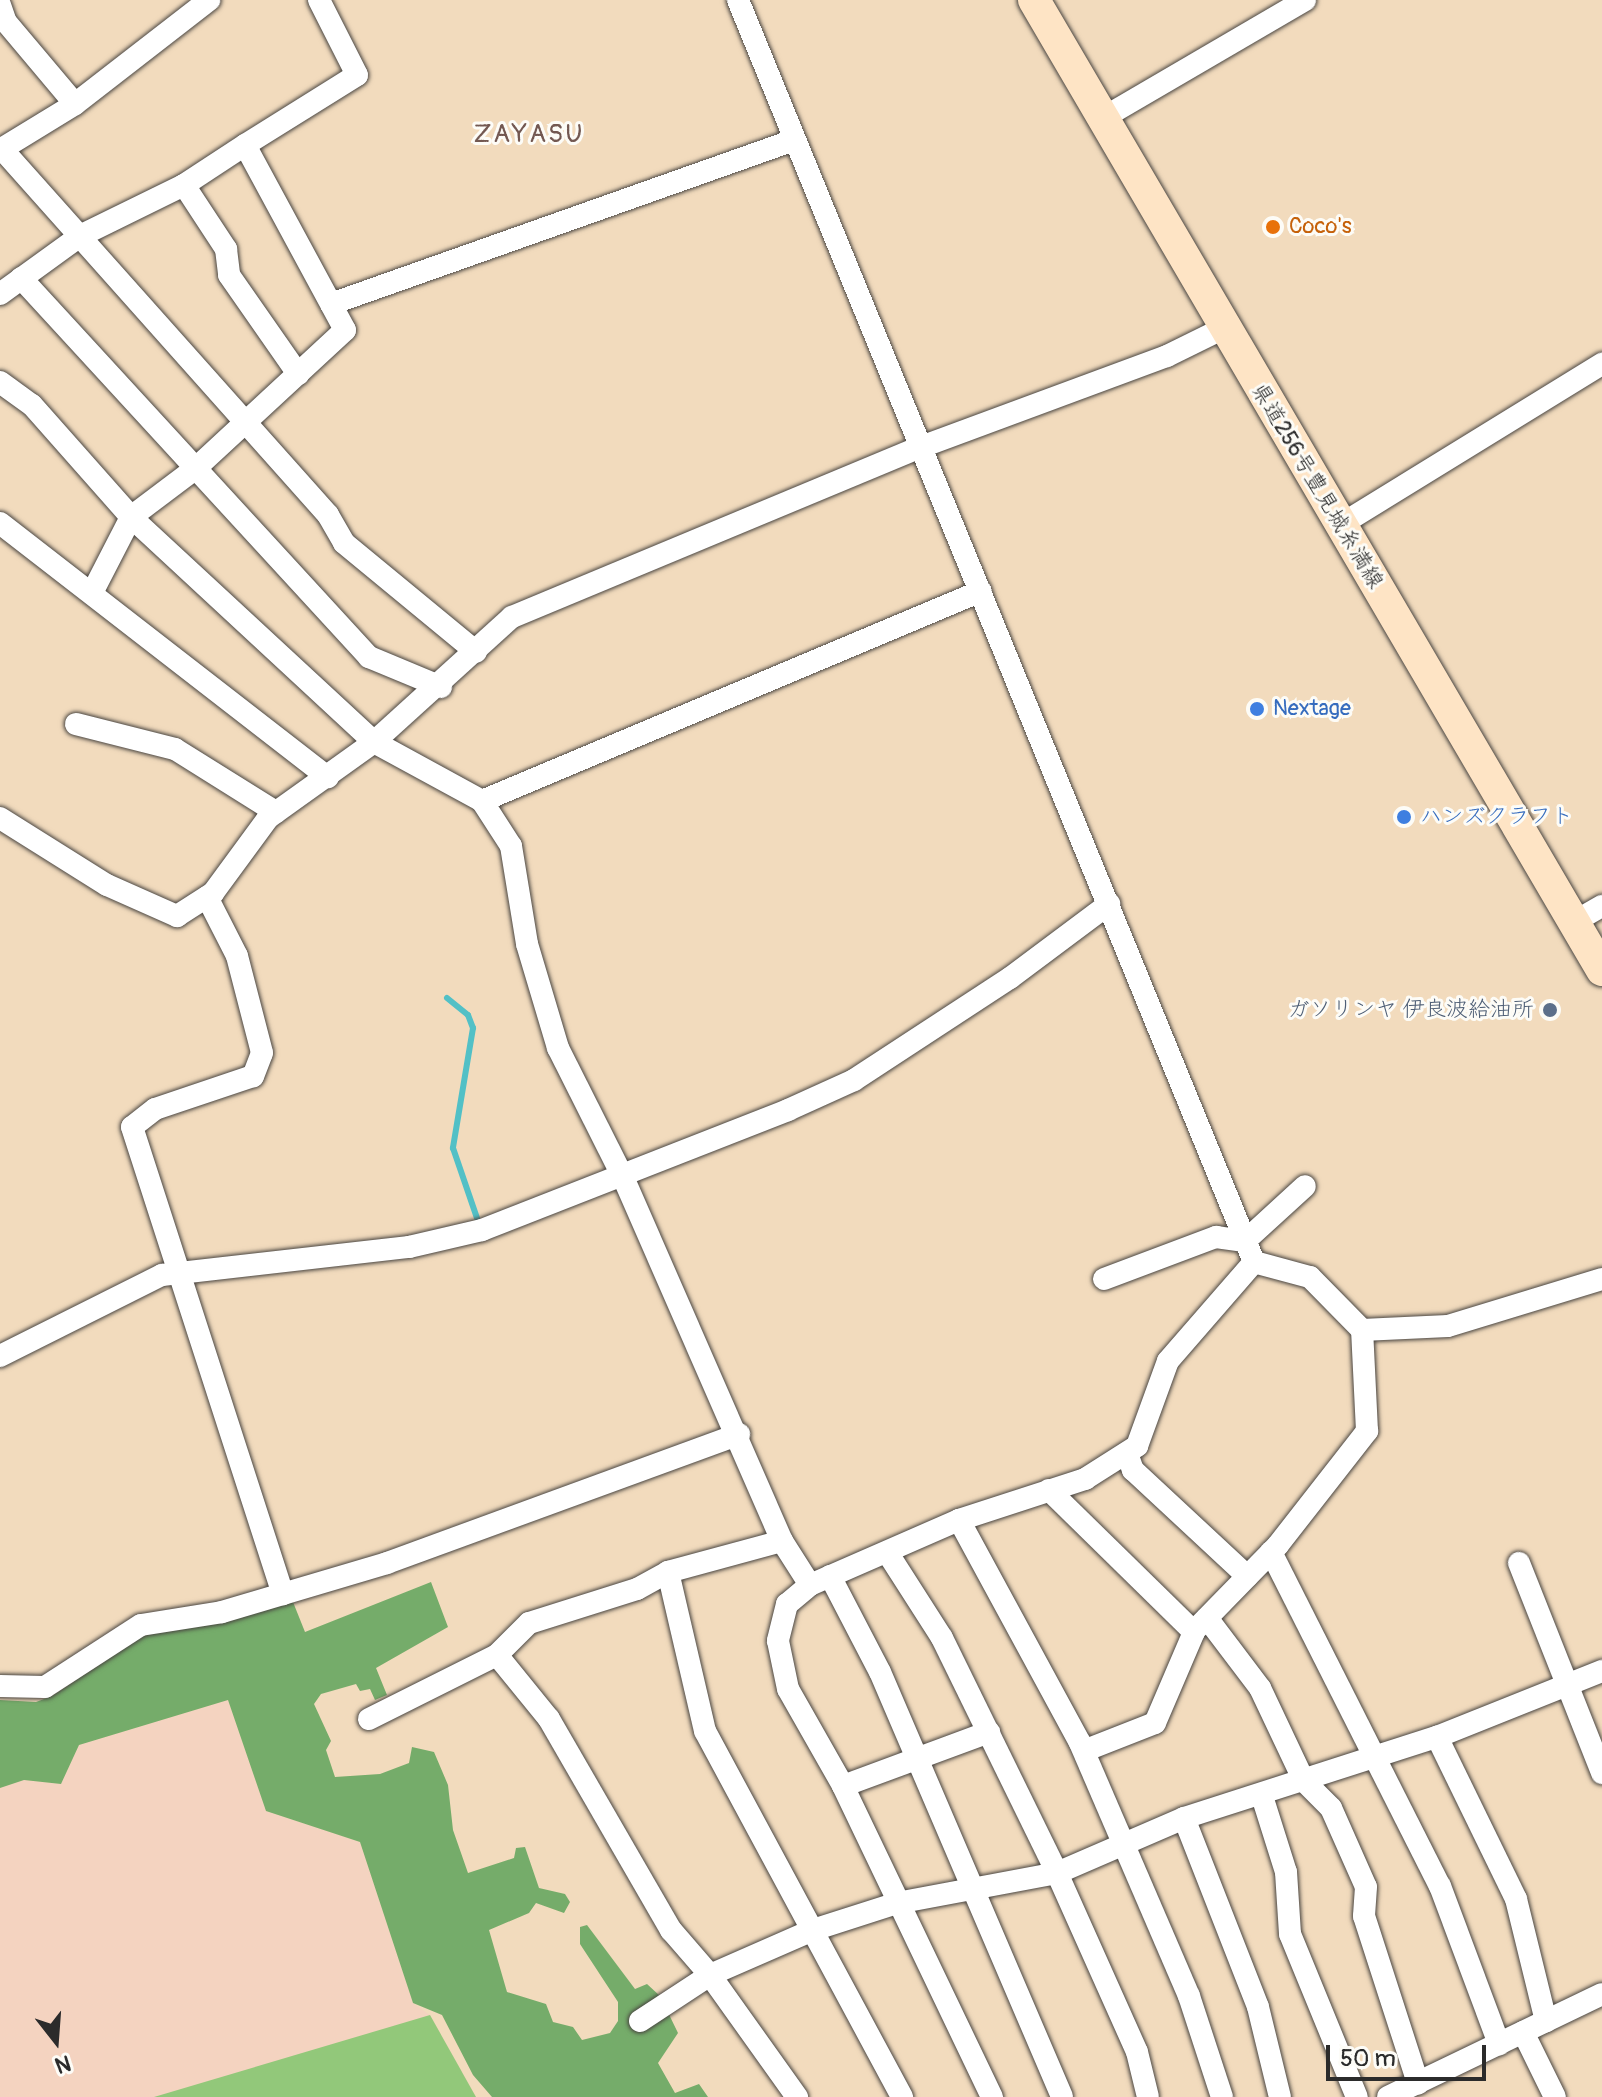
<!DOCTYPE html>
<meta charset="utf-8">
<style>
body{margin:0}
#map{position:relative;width:1602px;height:2097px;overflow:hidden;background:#f2dbbd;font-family:Pangolin,"Klee One",sans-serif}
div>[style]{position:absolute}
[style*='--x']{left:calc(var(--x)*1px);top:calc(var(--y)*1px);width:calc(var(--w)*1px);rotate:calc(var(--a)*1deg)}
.built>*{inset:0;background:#f4d3c0}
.green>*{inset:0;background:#92c87a}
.forest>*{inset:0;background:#75ac6a}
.stream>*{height:6px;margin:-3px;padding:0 3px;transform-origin:3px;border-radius:3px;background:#52c0c6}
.roads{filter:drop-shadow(0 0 2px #494541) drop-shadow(0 0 2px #494541)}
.street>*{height:22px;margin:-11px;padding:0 11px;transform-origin:11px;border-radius:11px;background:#fff}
.secondary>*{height:32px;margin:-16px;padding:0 16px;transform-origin:16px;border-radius:16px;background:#fee4c5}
.dots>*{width:22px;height:22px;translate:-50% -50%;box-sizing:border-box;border:4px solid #fdfcf7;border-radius:50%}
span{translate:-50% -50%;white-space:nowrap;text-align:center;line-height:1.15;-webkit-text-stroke:6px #fdfcf7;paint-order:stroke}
.food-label{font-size:22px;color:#c56008}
.left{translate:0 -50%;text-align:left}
.street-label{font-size:22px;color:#2b2b2b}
.shop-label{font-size:22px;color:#366cbe}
.service-label{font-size:22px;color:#4e5e75}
.right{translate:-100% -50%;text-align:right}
.quarter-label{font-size:26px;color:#735851;letter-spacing:2px}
.north{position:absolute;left:16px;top:2001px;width:80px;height:80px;-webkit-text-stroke:6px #fdfcf7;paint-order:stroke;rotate:163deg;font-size:22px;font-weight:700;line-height:32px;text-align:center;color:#2b2b2b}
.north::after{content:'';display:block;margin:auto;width:28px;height:36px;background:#2b2b2b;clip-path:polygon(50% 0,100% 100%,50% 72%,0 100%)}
.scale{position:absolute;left:1326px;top:2045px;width:160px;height:36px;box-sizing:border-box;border:4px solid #2b2b2b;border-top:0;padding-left:10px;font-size:24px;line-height:28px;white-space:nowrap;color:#2b2b2b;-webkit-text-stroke:6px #fdfcf7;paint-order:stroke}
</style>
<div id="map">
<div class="built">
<i style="clip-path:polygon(228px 1700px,266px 1811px,360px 1842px,413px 2003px,430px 2015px,476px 2097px,0 2097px,0 1788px,24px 1780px,61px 1784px,79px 1745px)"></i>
</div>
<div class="green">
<i style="clip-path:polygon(430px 2015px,476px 2097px,154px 2097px)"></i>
</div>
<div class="forest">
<i style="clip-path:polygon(431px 1582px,448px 1627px,376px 1668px,387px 1695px,375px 1700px,370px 1689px,360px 1691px,356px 1684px,321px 1694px,314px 1704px,331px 1741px,326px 1750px,335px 1777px,380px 1774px,409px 1763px,412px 1747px,434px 1752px,448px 1785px,453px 1830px,468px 1873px,514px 1858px,516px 1848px,525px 1847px,539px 1888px,565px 1894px,570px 1902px,564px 1913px,536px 1903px,529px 1913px,489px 1930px,507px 1992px,546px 2004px,553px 2022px,573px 2027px,582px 2040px,610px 2033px,618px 2021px,618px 2002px,580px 1944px,580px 1927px,587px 1925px,635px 1989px,647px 1984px,660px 1996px,678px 2033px,658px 2063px,675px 2093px,699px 2084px,708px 2097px,492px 2097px,473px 2075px,442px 2015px,413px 2003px,360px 1842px,266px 1811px,228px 1700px,79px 1745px,61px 1784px,24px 1780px,0 1788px,0 1700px,36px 1702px,52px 1696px,142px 1636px,293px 1602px,305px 1632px)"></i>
</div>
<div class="stream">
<i style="--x:447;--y:998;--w:27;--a:39"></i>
<i style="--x:468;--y:1015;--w:14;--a:69"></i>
<i style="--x:473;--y:1028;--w:122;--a:99.5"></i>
<i style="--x:453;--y:1148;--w:74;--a:71.1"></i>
</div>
<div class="roads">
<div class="street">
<i style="--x:738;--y:0;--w:1363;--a:67.76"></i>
<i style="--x:0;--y:5;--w:18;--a:71"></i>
<i style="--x:6;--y:22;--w:107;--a:49.9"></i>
<i style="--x:1103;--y:118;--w:234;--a:-30.3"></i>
<i style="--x:2;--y:149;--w:490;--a:48.3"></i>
<i style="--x:328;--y:515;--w:32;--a:60"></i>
<i style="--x:344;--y:543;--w:171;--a:39.5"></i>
<i style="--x:0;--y:150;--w:88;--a:-31.5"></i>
<i style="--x:75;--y:104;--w:170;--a:-37.8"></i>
<i style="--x:184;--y:185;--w:77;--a:56.7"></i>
<i style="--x:226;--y:249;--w:26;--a:83"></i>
<i style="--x:229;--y:275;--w:121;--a:55.1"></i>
<i style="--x:21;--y:278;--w:515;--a:47.44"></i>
<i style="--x:369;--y:657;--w:78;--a:22.6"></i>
<i style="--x:0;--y:294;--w:99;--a:-35.9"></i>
<i style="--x:80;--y:236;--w:116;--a:-26.1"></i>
<i style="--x:184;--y:185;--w:73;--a:-33.3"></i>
<i style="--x:331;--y:304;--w:491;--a:-19.5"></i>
<i style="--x:0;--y:382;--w:39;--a:36"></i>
<i style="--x:32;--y:405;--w:149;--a:48.5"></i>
<i style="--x:131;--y:517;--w:331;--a:42.8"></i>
<i style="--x:374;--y:742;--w:123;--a:28.6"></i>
<i style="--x:482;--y:801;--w:54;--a:57.2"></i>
<i style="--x:511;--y:846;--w:99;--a:80.7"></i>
<i style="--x:527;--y:944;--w:109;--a:73.4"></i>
<i style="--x:558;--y:1048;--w:144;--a:63.3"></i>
<i style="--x:623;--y:1177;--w:397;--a:66.4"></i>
<i style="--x:782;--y:1541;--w:52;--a:57.5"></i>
<i style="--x:810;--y:1585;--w:163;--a:-23.6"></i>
<i style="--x:959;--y:1520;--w:133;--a:-18"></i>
<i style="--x:1085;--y:1479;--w:62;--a:-32.4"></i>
<i style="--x:1137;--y:1446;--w:90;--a:-70"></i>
<i style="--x:1168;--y:1361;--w:131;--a:-49"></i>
<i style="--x:0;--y:523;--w:415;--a:37.8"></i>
<i style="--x:1340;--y:525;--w:308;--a:-31.6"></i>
<i style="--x:93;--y:591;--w:83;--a:-62.8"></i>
<i style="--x:131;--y:517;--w:81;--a:-37"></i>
<i style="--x:196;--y:468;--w:203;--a:-42.8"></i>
<i style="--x:345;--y:330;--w:210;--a:-118.4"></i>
<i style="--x:245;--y:145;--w:132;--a:-32"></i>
<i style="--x:357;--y:75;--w:84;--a:-116.9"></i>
<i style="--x:76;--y:724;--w:102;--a:14.2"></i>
<i style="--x:175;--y:749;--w:119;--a:32"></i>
<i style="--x:482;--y:801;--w:541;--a:-22.82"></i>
<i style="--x:0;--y:818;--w:126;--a:32.1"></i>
<i style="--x:107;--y:885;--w:77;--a:23.9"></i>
<i style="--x:177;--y:916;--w:43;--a:-32.6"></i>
<i style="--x:213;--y:893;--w:93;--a:-53.7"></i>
<i style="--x:268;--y:818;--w:130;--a:-35.6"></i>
<i style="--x:374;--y:742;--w:186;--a:-42.2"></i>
<i style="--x:512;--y:617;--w:443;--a:-22.6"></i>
<i style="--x:921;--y:447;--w:262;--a:-20.3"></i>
<i style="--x:1167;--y:356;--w:64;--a:-26.2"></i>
<i style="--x:207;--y:897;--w:66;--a:63"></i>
<i style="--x:237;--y:956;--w:100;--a:75.5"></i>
<i style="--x:262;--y:1053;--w:25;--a:111"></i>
<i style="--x:253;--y:1076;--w:103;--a:161.4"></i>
<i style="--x:155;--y:1109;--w:29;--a:142"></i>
<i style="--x:132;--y:1127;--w:491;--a:72.1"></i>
<i style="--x:1574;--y:922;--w:32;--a:-30"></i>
<i style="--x:1254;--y:1262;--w:58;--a:15"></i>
<i style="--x:1310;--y:1277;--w:74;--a:45.5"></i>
<i style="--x:1362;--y:1330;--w:86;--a:-2.7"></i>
<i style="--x:1448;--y:1326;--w:161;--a:-17"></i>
<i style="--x:1104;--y:1279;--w:120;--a:-20.6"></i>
<i style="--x:1216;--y:1237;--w:29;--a:8"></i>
<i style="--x:1245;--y:1241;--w:81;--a:-42.5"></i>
<i style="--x:0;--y:1356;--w:181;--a:-26.6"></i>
<i style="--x:162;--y:1275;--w:249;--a:-6.5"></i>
<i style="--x:409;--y:1247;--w:75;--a:-13.1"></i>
<i style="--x:482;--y:1230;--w:329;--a:-21.4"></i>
<i style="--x:788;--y:1110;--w:72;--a:-24.4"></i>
<i style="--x:854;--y:1080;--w:186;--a:-33.2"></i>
<i style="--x:1010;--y:978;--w:124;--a:-36.8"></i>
<i style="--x:1127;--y:1453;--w:18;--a:71"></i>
<i style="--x:1133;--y:1470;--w:156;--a:42.9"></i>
<i style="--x:1049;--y:1490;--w:203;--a:44.4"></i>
<i style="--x:1194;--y:1632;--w:99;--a:113.2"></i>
<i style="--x:1155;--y:1723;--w:76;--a:158.5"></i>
<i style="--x:959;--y:1520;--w:254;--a:61.5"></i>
<i style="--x:1080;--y:1743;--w:275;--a:66.7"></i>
<i style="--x:1189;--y:1996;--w:106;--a:71.9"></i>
<i style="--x:782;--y:1541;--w:118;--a:164.8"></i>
<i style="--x:668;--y:1572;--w:35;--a:151"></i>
<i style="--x:637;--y:1589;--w:113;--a:162.5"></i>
<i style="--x:529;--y:1623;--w:45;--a:135"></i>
<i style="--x:497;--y:1655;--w:82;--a:50.9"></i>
<i style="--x:549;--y:1719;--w:244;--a:60"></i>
<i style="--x:671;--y:1930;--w:60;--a:49.1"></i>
<i style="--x:710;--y:1975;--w:150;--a:54.5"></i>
<i style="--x:887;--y:1552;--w:102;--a:57.4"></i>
<i style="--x:942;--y:1638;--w:262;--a:63.9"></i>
<i style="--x:1057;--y:1873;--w:196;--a:65.9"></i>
<i style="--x:1137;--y:2052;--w:46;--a:76.3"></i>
<i style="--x:1271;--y:1552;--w:374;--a:63.2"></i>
<i style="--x:1440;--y:1886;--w:169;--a:69.5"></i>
<i style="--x:1519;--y:1563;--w:226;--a:68.4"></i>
<i style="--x:668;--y:1572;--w:163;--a:76.9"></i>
<i style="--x:705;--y:1731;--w:416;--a:61.7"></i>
<i style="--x:830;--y:1576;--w:108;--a:62.5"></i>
<i style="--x:880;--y:1672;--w:462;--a:66.8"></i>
<i style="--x:810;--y:1585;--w:30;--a:140"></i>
<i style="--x:787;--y:1604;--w:38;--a:104"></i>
<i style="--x:778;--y:1641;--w:49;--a:78.2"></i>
<i style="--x:788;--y:1689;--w:112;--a:60.4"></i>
<i style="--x:843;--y:1786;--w:345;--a:64.4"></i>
<i style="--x:1207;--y:1618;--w:88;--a:52.9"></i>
<i style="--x:1260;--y:1688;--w:103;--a:64.7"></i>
<i style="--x:1304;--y:1781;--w:38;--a:45"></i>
<i style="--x:1331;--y:1808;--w:86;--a:66.1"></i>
<i style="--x:1366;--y:1887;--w:29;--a:94"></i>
<i style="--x:1364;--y:1916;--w:176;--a:72.1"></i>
<i style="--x:1199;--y:1626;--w:113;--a:-45.7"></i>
<i style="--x:1278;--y:1545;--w:145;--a:-52"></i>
<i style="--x:1367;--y:1431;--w:101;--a:-92.8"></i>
<i style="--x:0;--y:1686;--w:45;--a:1.3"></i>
<i style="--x:45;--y:1687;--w:114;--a:-32.9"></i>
<i style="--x:141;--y:1625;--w:82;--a:-9.1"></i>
<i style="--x:222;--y:1612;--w:172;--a:-16.5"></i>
<i style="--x:387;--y:1563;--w:375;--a:-20.1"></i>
<i style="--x:369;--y:1719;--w:143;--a:-26.6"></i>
<i style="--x:1437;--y:1737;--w:180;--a:64"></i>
<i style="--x:1516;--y:1899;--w:126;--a:76.2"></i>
<i style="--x:843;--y:1786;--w:156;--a:-20.3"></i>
<i style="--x:1262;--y:1796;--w:80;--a:72.5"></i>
<i style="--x:1286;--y:1872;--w:62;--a:86.3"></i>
<i style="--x:1290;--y:1934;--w:176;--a:67.7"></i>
<i style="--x:1184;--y:1818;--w:203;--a:68.6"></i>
<i style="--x:1258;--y:2007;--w:93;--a:76.3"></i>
<i style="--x:640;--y:2021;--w:84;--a:-33.3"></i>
<i style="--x:710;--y:1975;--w:112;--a:-23.6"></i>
<i style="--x:813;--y:1930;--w:88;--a:-17.8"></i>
<i style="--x:897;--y:1903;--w:163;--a:-10.6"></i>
<i style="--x:1057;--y:1873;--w:138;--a:-23.4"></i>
<i style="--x:1184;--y:1818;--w:266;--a:-17.8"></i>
<i style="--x:1437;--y:1737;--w:178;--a:-21.8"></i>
<i style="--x:1523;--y:2032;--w:72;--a:63.8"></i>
<i style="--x:1388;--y:2097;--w:237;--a:-25.7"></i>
</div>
<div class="secondary">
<i style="--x:1034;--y:0;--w:1124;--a:59.65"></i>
</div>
</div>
<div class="dots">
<i style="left:1273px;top:227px;background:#e8710a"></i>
<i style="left:1257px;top:709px;background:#3f7fe0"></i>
<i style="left:1404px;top:817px;background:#3f7fe0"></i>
<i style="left:1550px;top:1010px;background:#5c6f8a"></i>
</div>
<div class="food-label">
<span class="left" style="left:1289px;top:227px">Coco's</span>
</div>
<div class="street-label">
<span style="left:1317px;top:486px;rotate:59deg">県道256号豊見城糸満線</span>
</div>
<div class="shop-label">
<span class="left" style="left:1273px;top:709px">Nextage</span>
<span class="left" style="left:1420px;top:817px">ハンズクラフト</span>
</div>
<div class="service-label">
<span class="right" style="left:1534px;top:1010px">ガソリンヤ 伊良波給油所</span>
</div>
<div class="quarter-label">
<span style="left:529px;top:135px">ZAYASU</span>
</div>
<div class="north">N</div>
<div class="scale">50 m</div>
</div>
